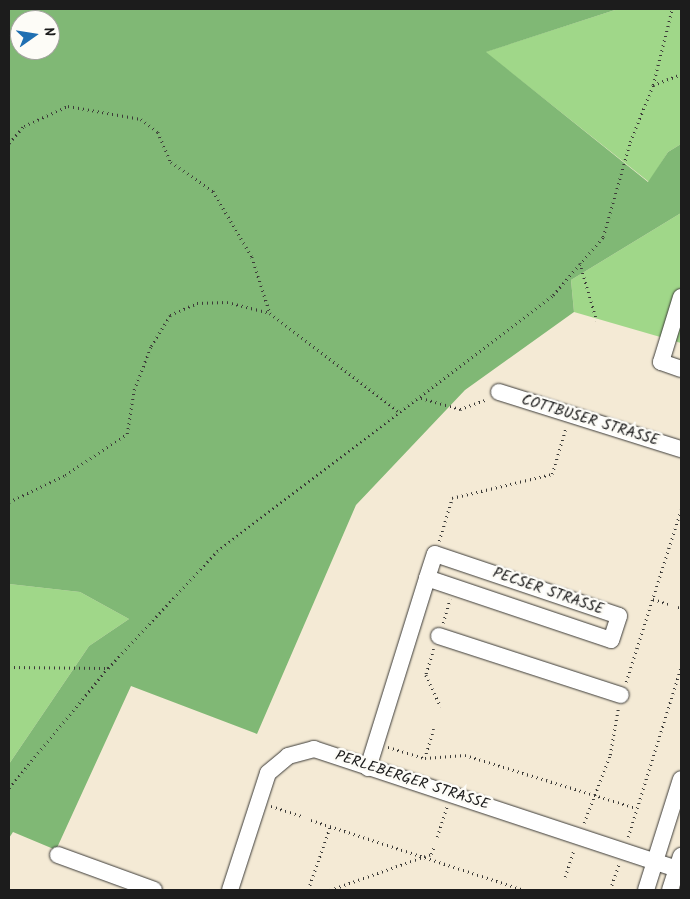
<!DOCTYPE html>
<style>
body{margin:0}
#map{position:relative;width:690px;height:899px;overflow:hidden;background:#f4ead5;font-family:Kalam,sans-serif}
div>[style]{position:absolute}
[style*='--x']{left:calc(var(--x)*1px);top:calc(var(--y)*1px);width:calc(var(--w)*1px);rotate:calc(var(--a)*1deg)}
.green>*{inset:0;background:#a0d789}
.forest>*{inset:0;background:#80b875}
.path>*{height:2.5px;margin-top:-1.25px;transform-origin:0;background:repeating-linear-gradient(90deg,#3c3b38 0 1px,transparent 0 5px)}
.roads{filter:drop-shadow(0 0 1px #3c3b38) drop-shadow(0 0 1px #3c3b38)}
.minor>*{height:16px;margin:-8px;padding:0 8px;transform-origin:8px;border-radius:8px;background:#fff}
span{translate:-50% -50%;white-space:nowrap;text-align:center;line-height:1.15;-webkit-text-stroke:5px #fdfcf7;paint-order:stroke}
.street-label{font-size:15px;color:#1c1c1c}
.frame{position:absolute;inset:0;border:10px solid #1c1c1c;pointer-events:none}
.north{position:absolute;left:10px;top:10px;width:50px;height:50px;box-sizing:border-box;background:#fdfcf7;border:1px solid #a3a29f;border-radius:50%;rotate:77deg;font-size:14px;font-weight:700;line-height:20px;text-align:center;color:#1c1c1c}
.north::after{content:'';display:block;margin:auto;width:18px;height:22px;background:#1f6fb2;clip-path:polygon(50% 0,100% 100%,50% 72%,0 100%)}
</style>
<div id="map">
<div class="green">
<i style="clip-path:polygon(618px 9px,681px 9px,681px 144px,668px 152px,649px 182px,485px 52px)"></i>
<i style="clip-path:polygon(681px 213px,681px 343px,574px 312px,571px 280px)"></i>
<i style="clip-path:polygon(9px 584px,80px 592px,129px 619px,89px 646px,9px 764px)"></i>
</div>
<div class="forest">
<i style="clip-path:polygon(evenodd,9px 9px,618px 9px,486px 52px,648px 182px,668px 152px,681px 144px,681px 213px,571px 280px,574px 312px,465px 390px,356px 505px,257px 734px,131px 686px,56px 850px,13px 832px,9px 838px,9px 764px,89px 646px,129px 619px,80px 592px,9px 584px,9px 9px,20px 20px,50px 20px,50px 50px,20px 50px,20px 20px)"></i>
</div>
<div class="path">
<i style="--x:653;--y:85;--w:30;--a:-21"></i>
<i style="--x:9;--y:143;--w:23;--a:-49"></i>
<i style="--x:24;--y:126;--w:48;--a:-24.4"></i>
<i style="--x:68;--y:106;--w:74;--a:10.1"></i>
<i style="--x:141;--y:119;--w:21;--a:37"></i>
<i style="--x:158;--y:132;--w:33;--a:67"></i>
<i style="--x:171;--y:162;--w:51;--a:34.6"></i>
<i style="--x:213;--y:191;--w:77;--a:59.4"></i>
<i style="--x:252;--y:257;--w:59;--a:72.2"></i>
<i style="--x:270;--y:313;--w:161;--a:37.4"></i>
<i style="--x:580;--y:263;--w:60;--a:73.7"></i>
<i style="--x:421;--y:398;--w:41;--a:15.8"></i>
<i style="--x:460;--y:409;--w:29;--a:-20"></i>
<i style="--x:9;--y:502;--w:62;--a:-25.7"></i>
<i style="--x:65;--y:475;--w:74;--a:-33.5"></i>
<i style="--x:127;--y:434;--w:45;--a:-81"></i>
<i style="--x:134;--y:390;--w:47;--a:-68.9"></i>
<i style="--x:151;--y:346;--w:36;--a:-58"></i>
<i style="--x:170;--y:315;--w:30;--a:-24"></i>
<i style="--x:197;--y:303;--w:30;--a:-2"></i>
<i style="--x:227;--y:302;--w:44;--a:14.3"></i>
<i style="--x:439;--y:541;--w:45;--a:-73.2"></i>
<i style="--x:452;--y:498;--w:103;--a:-13.5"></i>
<i style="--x:552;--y:474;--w:49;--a:-73.4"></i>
<i style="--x:653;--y:599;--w:16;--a:18"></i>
<i style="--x:678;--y:607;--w:3;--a:18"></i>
<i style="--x:443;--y:623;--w:25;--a:-74"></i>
<i style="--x:434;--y:649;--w:27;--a:107"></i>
<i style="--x:426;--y:675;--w:35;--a:65"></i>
<i style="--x:9;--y:667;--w:99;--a:0.6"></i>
<i style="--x:626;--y:682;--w:181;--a:-72.3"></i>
<i style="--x:434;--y:729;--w:30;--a:107"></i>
<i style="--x:425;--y:758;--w:40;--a:-4.3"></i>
<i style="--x:465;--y:755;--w:179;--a:17.2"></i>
<i style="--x:388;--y:747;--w:39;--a:17"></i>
<i style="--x:9;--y:788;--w:156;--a:-50.5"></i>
<i style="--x:108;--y:668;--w:160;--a:-47"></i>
<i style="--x:217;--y:551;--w:422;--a:-37.3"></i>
<i style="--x:553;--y:295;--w:77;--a:-49.2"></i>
<i style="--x:603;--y:237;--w:99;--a:-74.1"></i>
<i style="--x:630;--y:142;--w:61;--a:-68"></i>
<i style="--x:653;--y:85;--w:78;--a:-76"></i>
<i style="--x:271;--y:806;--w:32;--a:18"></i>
<i style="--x:311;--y:820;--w:224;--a:18.2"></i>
<i style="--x:584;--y:823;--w:73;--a:-69.1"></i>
<i style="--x:610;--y:755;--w:47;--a:-80.1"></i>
<i style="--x:437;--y:837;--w:32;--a:-72"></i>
<i style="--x:628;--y:837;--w:178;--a:-72.7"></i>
<i style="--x:565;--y:877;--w:29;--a:-72"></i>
<i style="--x:308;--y:890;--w:67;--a:-70.8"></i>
<i style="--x:330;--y:890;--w:107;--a:-19.6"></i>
<i style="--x:431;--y:854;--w:8;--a:-67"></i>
<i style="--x:562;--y:890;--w:2;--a:-63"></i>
<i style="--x:610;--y:890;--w:28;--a:-71"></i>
</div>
<div class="roads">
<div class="minor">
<i style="--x:681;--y:297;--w:68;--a:107.1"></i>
<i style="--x:661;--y:362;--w:21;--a:19"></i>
<i style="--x:499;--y:392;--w:191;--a:17.4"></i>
<i style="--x:439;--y:636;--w:191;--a:18"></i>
<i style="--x:368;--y:768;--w:199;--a:-72.7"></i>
<i style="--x:427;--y:578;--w:25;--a:-72"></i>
<i style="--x:435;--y:554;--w:194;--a:18.6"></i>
<i style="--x:619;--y:616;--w:25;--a:108"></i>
<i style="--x:611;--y:640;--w:194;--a:-161.4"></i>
<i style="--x:58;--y:855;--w:102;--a:20"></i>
<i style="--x:230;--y:890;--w:123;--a:-72"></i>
<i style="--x:268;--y:773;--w:26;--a:-40"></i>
<i style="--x:288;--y:756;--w:27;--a:-15"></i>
<i style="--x:314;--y:749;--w:382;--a:18.3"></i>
<i style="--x:646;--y:890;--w:116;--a:-72.5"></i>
<i style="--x:670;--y:890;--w:36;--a:-72"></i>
</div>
</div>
<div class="street-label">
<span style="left:590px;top:421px;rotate:17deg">COTTBUSER STRASSE</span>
<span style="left:548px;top:592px;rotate:19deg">PECSER STRASSE</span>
<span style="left:412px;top:781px;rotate:18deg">PERLEBERGER STRASSE</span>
</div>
<div class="frame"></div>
<div class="north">N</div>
</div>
